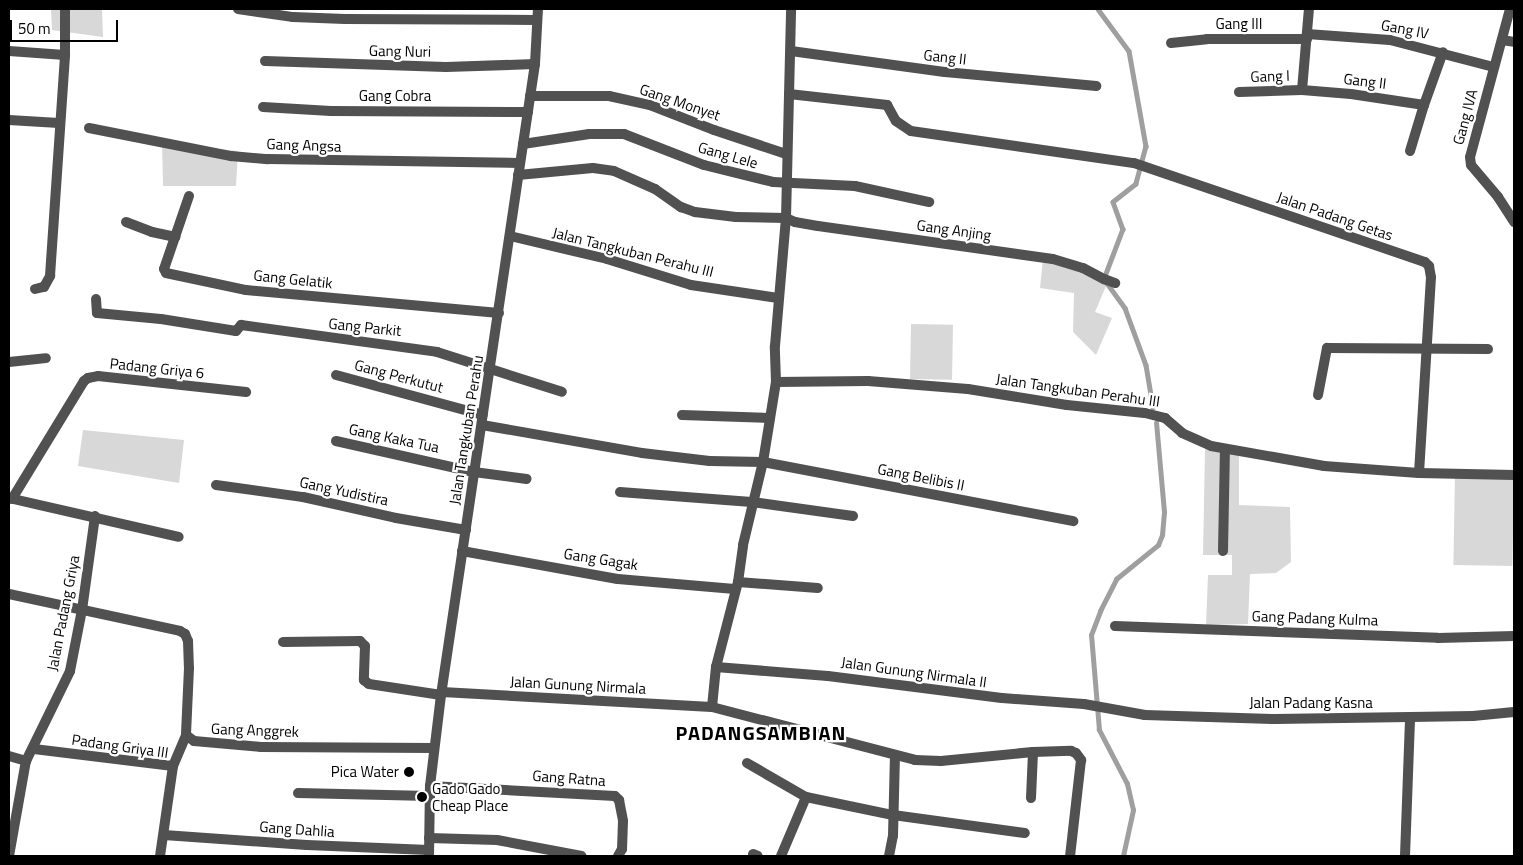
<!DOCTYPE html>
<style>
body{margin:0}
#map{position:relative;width:1523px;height:865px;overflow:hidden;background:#fff;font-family:"Titillium Web",sans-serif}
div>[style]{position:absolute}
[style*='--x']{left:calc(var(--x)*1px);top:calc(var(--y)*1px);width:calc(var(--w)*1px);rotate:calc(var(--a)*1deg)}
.green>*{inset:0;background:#d8d8d8;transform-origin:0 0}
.stream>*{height:4.5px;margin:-2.25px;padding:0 2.25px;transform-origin:2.25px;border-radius:2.25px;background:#9f9f9f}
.minor>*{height:10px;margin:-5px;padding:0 5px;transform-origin:5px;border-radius:5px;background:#515151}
.tertiary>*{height:10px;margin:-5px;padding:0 5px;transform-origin:5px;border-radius:5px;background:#515151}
.dots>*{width:14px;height:14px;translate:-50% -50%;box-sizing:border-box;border:2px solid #fff;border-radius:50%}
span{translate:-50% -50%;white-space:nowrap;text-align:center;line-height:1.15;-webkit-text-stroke:4.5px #fff;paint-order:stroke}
.street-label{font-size:15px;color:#000}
.poi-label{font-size:15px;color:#000}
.right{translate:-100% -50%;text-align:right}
.left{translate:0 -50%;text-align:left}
.district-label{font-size:20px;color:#000;font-weight:700;letter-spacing:1px}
.frame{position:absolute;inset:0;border:10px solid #000;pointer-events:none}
.scale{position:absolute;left:10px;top:20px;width:108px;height:22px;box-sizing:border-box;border:2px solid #000;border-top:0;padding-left:6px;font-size:15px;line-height:18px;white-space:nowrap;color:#000;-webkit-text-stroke:4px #fff;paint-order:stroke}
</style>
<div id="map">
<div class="green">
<i style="clip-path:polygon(51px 9px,102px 9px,103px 37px,52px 30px)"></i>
<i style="clip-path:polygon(162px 143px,238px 151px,236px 186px,163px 186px)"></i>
<i style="clip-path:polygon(1043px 259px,1109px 279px,1095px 312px,1112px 318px,1096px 355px,1073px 332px,1074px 293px,1040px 288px)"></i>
<i style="left:911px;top:324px;width:42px;height:55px;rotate:1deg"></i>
<i style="clip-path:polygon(83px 430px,184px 440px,179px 483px,78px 466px)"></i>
<i style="clip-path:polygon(1205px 449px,1239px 453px,1239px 505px,1290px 507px,1291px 562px,1276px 573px,1250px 574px,1248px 624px,1206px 625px,1208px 575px,1232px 575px,1232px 555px,1203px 555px)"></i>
<i style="left:1455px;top:473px;width:59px;height:92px;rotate:1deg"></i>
</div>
<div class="stream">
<i style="--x:1098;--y:9;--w:52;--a:53.6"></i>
<i style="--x:1129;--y:51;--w:97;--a:79.9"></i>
<i style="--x:1146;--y:146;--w:39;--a:105"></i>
<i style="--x:1136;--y:184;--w:29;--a:142"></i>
<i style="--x:1113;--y:202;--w:29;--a:70"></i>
<i style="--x:1123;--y:229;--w:53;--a:110.8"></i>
<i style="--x:1104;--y:279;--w:36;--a:54"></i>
<i style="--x:1125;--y:308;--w:61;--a:69.8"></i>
<i style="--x:1146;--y:365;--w:43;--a:80.5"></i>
<i style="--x:1123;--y:856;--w:47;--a:-77.7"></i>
<i style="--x:1133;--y:810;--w:27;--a:-103"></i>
<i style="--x:1127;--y:784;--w:61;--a:-117.4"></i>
<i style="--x:1099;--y:730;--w:95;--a:-94.8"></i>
<i style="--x:1091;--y:635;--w:26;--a:-69"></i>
<i style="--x:1100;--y:611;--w:36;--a:-63"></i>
<i style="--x:1116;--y:579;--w:54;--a:-39"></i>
<i style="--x:1158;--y:545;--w:11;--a:-68"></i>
<i style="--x:1162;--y:535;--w:23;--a:-85"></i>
<i style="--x:1164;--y:512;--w:89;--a:-95.1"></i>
</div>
<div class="minor">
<i style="--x:238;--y:9;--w:56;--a:8.3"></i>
<i style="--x:293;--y:17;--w:52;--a:2.2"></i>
<i style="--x:345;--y:19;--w:192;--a:0.3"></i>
<i style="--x:1510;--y:9;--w:153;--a:105.1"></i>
<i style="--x:1470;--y:157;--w:8;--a:83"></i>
<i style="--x:1471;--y:165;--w:42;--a:49.8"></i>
<i style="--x:1498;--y:197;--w:30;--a:57"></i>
<i style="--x:1307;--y:34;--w:83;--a:4.1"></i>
<i style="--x:1390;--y:40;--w:107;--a:14.6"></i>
<i style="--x:1502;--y:40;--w:12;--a:9"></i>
<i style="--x:1171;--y:43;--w:36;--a:-6"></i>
<i style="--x:1207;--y:39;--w:100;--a:0"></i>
<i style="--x:9;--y:51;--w:56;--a:4.1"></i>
<i style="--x:791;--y:51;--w:155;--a:7.8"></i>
<i style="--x:945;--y:72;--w:152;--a:5.3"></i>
<i style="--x:265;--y:61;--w:181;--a:1.9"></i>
<i style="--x:446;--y:67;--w:89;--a:-1.9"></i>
<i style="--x:1302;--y:90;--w:81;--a:-85.1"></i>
<i style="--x:1239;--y:92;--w:63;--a:-1.8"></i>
<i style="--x:1302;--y:90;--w:49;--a:4.7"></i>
<i style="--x:1351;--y:94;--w:74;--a:8.6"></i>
<i style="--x:789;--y:94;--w:99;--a:6.4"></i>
<i style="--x:887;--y:105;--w:18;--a:61"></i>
<i style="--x:896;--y:121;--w:18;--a:34"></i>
<i style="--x:911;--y:131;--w:225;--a:8.2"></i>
<i style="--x:1134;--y:163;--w:307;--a:18.8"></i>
<i style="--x:1425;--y:262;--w:6;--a:45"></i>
<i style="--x:1429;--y:266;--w:11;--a:80"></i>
<i style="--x:1431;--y:277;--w:196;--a:93.5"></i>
<i style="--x:530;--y:96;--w:79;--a:0"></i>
<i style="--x:609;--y:96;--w:42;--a:12.4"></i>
<i style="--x:650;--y:105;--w:69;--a:21.3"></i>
<i style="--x:714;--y:130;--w:76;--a:18.4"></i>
<i style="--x:263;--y:107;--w:68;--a:3.4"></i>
<i style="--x:331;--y:111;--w:197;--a:0.3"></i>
<i style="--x:9;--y:120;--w:50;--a:3.4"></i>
<i style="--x:89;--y:128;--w:145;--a:11.2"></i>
<i style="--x:231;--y:156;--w:37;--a:5"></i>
<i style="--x:268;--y:159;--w:252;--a:0.9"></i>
<i style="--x:523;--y:144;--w:67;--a:-8.6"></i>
<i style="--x:589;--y:134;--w:35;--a:0"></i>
<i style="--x:624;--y:134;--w:86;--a:21.2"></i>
<i style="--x:704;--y:165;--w:71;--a:13.8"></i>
<i style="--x:773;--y:182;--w:82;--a:2.8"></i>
<i style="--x:855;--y:186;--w:76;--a:12.2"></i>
<i style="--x:1410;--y:151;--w:48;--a:-73.1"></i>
<i style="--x:1424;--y:105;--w:56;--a:-70.3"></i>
<i style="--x:518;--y:175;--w:75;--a:-5.3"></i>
<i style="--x:593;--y:168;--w:21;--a:8"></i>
<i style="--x:614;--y:171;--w:45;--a:23.7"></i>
<i style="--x:655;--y:189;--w:32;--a:35"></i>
<i style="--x:681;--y:207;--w:15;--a:20"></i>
<i style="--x:695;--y:212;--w:41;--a:7"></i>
<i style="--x:736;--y:217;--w:50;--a:1.1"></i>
<i style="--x:786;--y:218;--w:10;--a:24"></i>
<i style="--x:795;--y:222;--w:23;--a:10"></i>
<i style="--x:818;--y:226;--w:237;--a:8"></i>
<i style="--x:1053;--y:259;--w:31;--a:17"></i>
<i style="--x:1083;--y:268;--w:24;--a:28"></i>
<i style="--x:1104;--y:279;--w:12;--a:20"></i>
<i style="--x:189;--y:196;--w:77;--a:108.9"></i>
<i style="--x:164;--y:269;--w:4;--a:63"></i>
<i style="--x:166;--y:273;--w:82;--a:12"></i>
<i style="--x:246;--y:290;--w:254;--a:5.2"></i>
<i style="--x:126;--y:222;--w:28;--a:21"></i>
<i style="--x:152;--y:232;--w:24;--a:12"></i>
<i style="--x:510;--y:236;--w:100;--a:13.3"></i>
<i style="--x:607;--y:259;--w:88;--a:17.2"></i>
<i style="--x:691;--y:285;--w:88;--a:8.5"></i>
<i style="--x:35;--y:289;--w:9;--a:-13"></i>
<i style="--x:44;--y:287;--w:13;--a:-61"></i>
<i style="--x:50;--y:276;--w:222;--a:-86.1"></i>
<i style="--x:65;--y:55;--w:46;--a:-90"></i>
<i style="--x:96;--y:299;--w:14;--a:86"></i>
<i style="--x:97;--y:313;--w:64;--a:5.4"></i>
<i style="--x:161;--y:319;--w:76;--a:9.1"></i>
<i style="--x:236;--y:331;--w:8;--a:-50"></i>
<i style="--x:241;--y:325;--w:198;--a:7.8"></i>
<i style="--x:437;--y:352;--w:131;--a:17.7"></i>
<i style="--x:9;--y:362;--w:37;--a:-6"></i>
<i style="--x:336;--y:375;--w:152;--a:15.2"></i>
<i style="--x:776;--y:382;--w:92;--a:-0.6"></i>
<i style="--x:868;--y:381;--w:100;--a:4.6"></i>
<i style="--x:968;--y:389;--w:100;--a:9.2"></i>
<i style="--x:1067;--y:405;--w:78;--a:5.9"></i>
<i style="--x:1145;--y:413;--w:21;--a:14"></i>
<i style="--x:1165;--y:418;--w:23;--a:41"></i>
<i style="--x:1182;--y:433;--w:32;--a:24"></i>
<i style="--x:1211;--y:446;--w:115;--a:10"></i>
<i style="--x:1324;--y:466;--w:95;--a:4.2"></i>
<i style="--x:1419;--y:473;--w:95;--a:1.2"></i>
<i style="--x:1318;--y:395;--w:48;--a:-79.2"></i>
<i style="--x:1327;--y:348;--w:161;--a:0.4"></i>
<i style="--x:682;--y:415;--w:88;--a:2"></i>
<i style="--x:482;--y:425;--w:162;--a:9.9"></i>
<i style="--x:642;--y:453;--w:68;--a:6.7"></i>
<i style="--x:710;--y:461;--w:53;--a:1.1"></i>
<i style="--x:763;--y:462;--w:316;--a:10.8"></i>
<i style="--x:336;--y:441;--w:141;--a:12.7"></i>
<i style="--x:474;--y:472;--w:53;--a:7.5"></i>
<i style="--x:216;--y:485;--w:88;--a:7.9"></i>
<i style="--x:303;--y:497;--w:95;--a:12.7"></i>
<i style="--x:396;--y:518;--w:71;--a:9.7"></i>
<i style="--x:620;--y:492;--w:132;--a:4.3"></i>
<i style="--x:752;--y:502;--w:102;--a:7.9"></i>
<i style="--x:9;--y:498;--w:174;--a:12.9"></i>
<i style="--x:12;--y:499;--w:138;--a:-58.6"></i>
<i style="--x:84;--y:381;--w:5;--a:-37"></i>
<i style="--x:88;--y:378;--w:10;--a:-11"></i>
<i style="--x:98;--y:376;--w:149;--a:6.2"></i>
<i style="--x:462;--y:551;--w:158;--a:10.2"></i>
<i style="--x:618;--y:579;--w:117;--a:4.9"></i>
<i style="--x:1223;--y:551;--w:102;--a:-88.9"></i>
<i style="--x:738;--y:582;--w:80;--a:4.3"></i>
<i style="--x:9;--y:594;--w:175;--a:12.2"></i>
<i style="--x:180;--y:631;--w:6;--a:31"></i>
<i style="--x:185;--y:634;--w:8;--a:67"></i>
<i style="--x:188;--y:641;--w:27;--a:88"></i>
<i style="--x:189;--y:668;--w:67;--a:92.6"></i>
<i style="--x:186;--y:735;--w:10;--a:37"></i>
<i style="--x:194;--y:741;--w:67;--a:5.1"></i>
<i style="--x:261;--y:747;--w:173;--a:0.3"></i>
<i style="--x:1115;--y:626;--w:323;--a:2.1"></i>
<i style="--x:1438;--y:638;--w:76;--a:-1.5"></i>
<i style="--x:283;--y:642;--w:77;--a:-0.7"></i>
<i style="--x:360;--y:641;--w:7;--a:45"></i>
<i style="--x:365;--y:646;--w:34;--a:92"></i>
<i style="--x:364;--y:680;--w:6;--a:39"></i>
<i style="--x:369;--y:684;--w:73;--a:8.7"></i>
<i style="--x:716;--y:667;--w:112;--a:4.6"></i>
<i style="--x:828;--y:676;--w:175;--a:7.2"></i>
<i style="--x:1002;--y:698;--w:82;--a:4.2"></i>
<i style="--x:1084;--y:704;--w:62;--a:10.2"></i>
<i style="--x:1145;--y:715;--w:130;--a:1.8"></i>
<i style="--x:1275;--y:719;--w:135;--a:-0.8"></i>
<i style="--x:1410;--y:717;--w:63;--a:-0.9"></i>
<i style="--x:1473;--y:716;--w:41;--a:-5.6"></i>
<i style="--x:442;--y:692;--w:270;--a:3.2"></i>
<i style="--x:712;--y:707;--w:210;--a:14.6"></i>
<i style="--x:915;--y:760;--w:26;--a:2"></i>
<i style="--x:941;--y:761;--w:92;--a:-5.6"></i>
<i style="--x:1033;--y:752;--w:38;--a:-2"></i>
<i style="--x:1071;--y:751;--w:5;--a:22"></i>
<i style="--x:1076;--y:753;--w:9;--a:54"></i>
<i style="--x:1081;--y:760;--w:97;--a:96.5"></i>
<i style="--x:712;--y:707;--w:40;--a:-84.3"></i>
<i style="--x:716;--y:667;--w:88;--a:-75.5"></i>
<i style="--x:738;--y:582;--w:37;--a:-82"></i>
<i style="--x:743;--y:545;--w:85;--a:-76.5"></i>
<i style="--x:763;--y:462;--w:81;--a:-80.8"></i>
<i style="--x:776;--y:382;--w:36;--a:-92"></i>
<i style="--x:775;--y:346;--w:128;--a:-85.1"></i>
<i style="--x:786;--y:218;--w:209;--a:-88.6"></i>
<i style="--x:34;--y:749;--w:140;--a:7"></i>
<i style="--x:173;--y:766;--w:91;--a:98.2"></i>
<i style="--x:9;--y:756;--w:18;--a:16"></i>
<i style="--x:747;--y:763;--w:68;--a:30"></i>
<i style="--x:806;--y:797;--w:89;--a:11.7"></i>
<i style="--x:893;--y:815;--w:133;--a:7.8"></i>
<i style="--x:173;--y:766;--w:34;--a:-67"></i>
<i style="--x:430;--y:786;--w:185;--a:3.1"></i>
<i style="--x:615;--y:796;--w:6;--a:45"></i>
<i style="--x:619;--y:800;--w:21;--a:79"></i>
<i style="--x:623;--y:821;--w:28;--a:92"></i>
<i style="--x:622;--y:849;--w:8;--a:120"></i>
<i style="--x:298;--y:793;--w:132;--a:1.3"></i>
<i style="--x:1031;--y:798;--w:46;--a:-87.5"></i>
<i style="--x:164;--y:835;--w:143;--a:4"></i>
<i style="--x:307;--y:845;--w:122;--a:2.3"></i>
<i style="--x:429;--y:838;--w:68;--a:1.7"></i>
<i style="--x:497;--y:840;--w:86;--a:10.7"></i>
<i style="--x:753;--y:854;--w:5;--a:22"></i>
<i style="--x:9;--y:856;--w:97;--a:-79.9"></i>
<i style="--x:26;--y:761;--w:100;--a:-63.9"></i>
<i style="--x:70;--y:671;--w:62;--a:-78.9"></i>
<i style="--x:82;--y:610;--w:95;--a:-82.1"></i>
<i style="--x:781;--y:856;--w:64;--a:-67"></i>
<i style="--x:889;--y:856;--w:20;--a:-79"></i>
<i style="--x:893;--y:836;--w:80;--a:-88.6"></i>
<i style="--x:1405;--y:856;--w:139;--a:-87.9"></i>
</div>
<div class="tertiary">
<i style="--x:429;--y:856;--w:70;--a:-89.2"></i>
<i style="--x:430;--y:786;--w:92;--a:-83.1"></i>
<i style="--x:441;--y:695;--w:638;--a:-81.53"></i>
<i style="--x:535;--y:64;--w:55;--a:-86.9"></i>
</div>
<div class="dots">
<i style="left:409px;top:772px;background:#000"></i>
<i style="left:422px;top:797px;background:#000"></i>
</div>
<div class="street-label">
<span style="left:1239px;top:24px">Gang III</span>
<span style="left:1405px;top:29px;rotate:11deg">Gang IV</span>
<span style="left:400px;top:51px;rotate:1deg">Gang Nuri</span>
<span style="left:945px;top:57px;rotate:6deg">Gang II</span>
<span style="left:1270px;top:76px;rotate:-2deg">Gang I</span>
<span style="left:1365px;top:81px;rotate:7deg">Gang II</span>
<span style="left:395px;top:96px">Gang Cobra</span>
<span style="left:680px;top:102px;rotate:19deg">Gang Monyet</span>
<span style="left:1465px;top:117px;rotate:-75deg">Gang IVA</span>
<span style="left:304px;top:145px;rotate:2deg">Gang Angsa</span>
<span style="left:728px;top:155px;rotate:16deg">Gang Lele</span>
<span style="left:1335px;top:216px;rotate:19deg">Jalan Padang Getas</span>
<span style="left:954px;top:230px;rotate:8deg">Gang Anjing</span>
<span style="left:633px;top:252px;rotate:14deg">Jalan Tangkuban Perahu III</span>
<span style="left:293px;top:279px;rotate:6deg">Gang Gelatik</span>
<span style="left:365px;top:327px;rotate:6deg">Gang Parkit</span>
<span style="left:157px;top:368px;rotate:6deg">Padang Griya 6</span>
<span style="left:399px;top:376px;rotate:15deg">Gang Perkutut</span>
<span style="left:1078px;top:390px;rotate:8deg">Jalan Tangkuban Perahu III</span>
<span style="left:466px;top:430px;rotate:-81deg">Jalan Tangkuban Perahu</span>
<span style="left:394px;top:438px;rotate:12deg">Gang Kaka Tua</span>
<span style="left:921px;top:477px;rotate:11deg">Gang Belibis II</span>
<span style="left:344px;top:491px;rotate:12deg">Gang Yudistira</span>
<span style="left:601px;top:559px;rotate:9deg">Gang Gagak</span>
<span style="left:63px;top:613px;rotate:-79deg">Jalan Padang Griya</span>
<span style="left:1315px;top:618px;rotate:2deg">Gang Padang Kulma</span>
<span style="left:914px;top:672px;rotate:8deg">Jalan Gunung Nirmala II</span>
<span style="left:578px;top:685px;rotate:3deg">Jalan Gunung Nirmala</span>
<span style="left:1311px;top:703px">Jalan Padang Kasna</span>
<span style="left:255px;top:730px;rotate:2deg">Gang Anggrek</span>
<span style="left:120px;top:746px;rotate:8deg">Padang Griya III</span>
<span style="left:569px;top:778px;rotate:4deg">Gang Ratna</span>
<span style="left:297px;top:829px;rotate:4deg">Gang Dahlia</span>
</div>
<div class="poi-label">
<span class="right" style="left:399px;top:772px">Pica Water</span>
<span class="left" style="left:432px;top:797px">Gado Gado<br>Cheap Place</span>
</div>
<div class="district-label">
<span style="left:761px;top:732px">PADANGSAMBIAN</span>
</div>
<div class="frame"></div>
<div class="scale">50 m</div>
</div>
